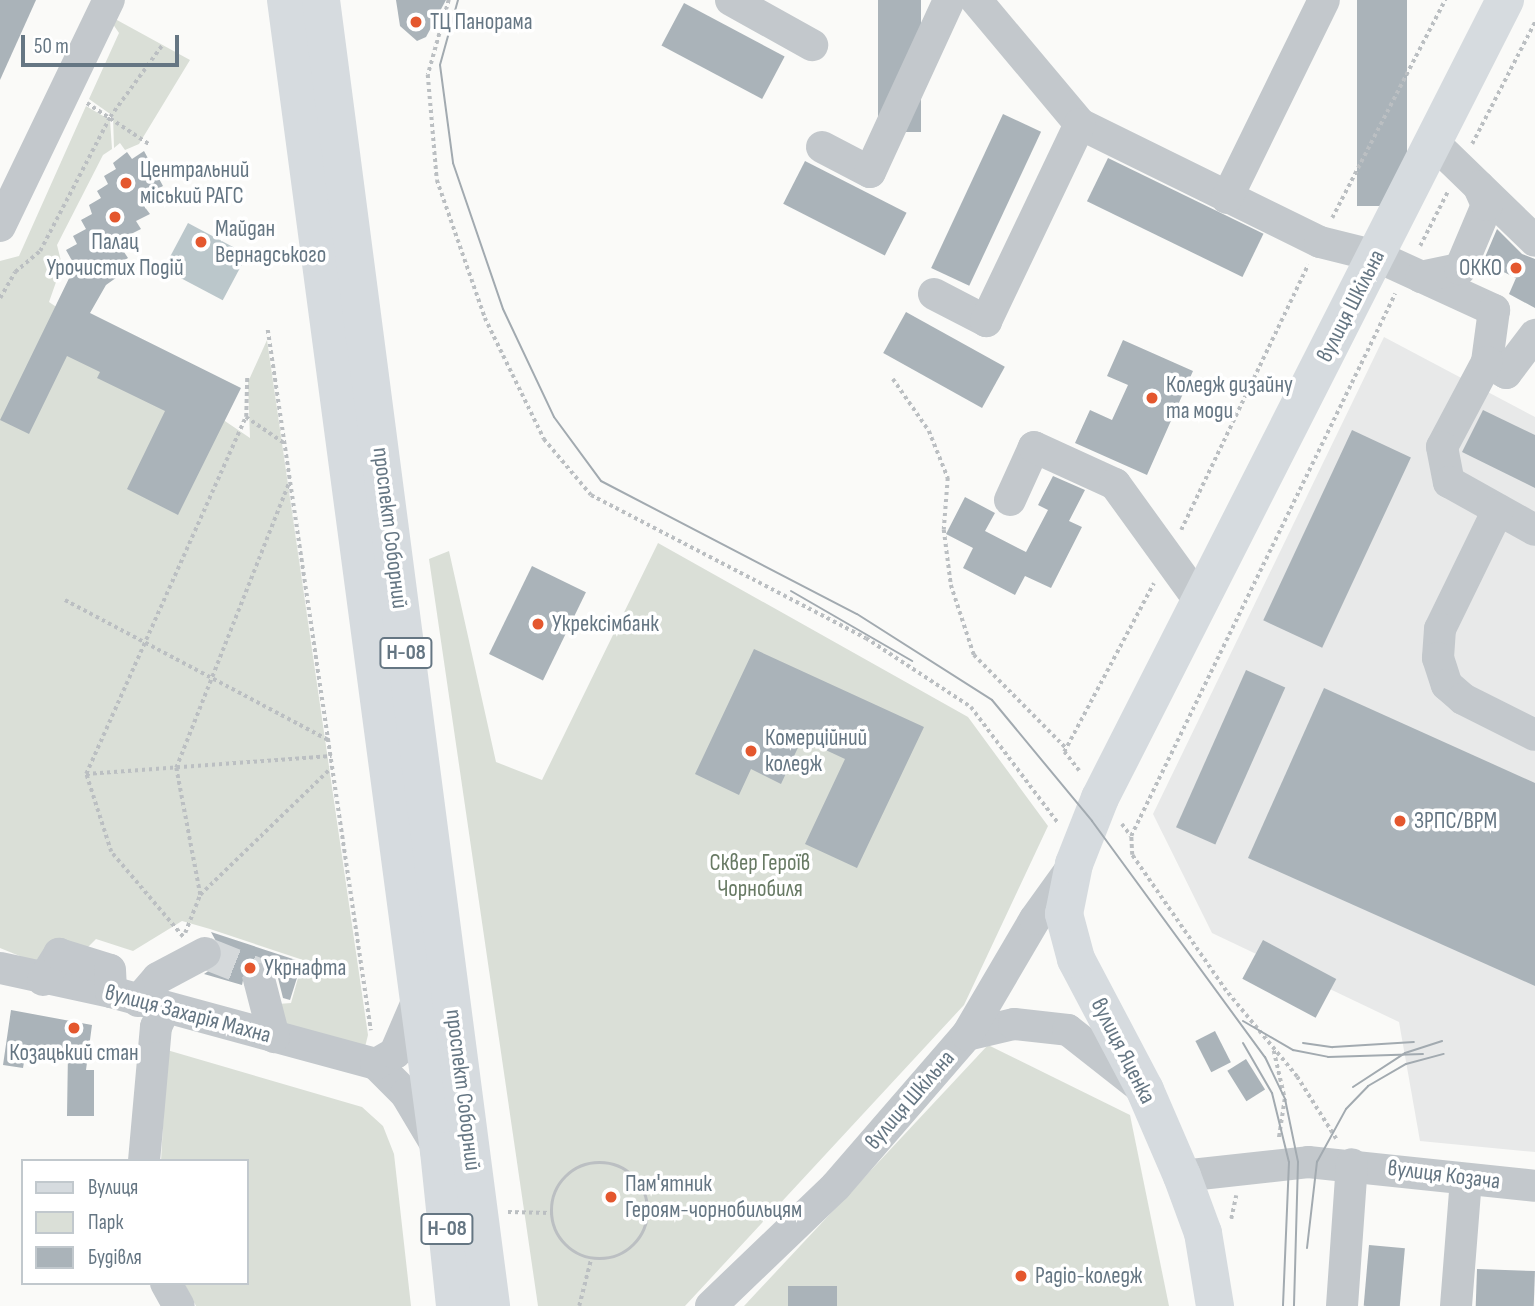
<!DOCTYPE html>
<meta charset="utf-8">
<style>
body{margin:0}
#map{position:relative;width:1535px;height:1306px;overflow:hidden;background:#fafaf8;font-family:"Sofia Sans Condensed",sans-serif}
div>[style]{position:absolute}
[style*='--x']{left:calc(var(--x)*1px);top:calc(var(--y)*1px);width:calc(var(--w)*1px);rotate:calc(var(--a)*1deg)}
.built>*{inset:0;background:#e8e9e9}
.green>*{inset:0;background:#dadfd7}
.water>*{inset:0;background:#bbc7cb;transform-origin:0 0}
.building>*{inset:0;background:#aab3b9;transform-origin:0 0}
.minor-tunnel>*{height:32px;margin-top:-16px;transform-origin:0;background:repeating-linear-gradient(90deg,#d5d9db 0 32px,transparent 0 48px)}
.path>*{height:3.5px;margin-top:-1.75px;transform-origin:0;background:repeating-linear-gradient(90deg,#bbbfc2 0 3.5px,transparent 0 7px)}
.path>.ring{margin:-1.75px;padding:0;box-sizing:content-box;background:none;border:3.5px solid #bbbfc2;border-radius:50%}
.minor>*{height:32px;margin:-16px;padding:0 16px;transform-origin:16px;border-radius:16px;background:#c3c8cc}
.major>*{height:38px;margin:-19px;padding:0 19px;transform-origin:19px;border-radius:19px;background:#d6dbdf}
.tram>*{height:2px;margin:-1px;padding:0 1px;transform-origin:1px;border-radius:1px;background:#a2aab0}
.dots>*{width:19px;height:19px;translate:-50% -50%;box-sizing:border-box;border:4px solid #fff;border-radius:50%}
span{translate:-50% -50%;white-space:nowrap;text-align:center;line-height:1.15;-webkit-text-stroke:7px #fff;paint-order:stroke}
.shield-label span{padding:2px 5px;background:#fff;border:2px solid;border-radius:5px;-webkit-text-stroke-width:0}
.shield-label{font-size:21px;color:#657683;font-weight:700}
.poi-label{font-size:23px;color:#657683}
.left{translate:0 -50%;text-align:left}
.right{translate:-100% -50%;text-align:right}
.street-label{font-size:23px;color:#657683}
.park-label{font-size:23px;color:#687a64}
.legend{position:absolute;left:21px;top:1159px;width:228px;height:126px;box-sizing:border-box;background:#fff;border:2px solid #c1c8cd;margin:0;padding:9px 12px;list-style:none;font-size:21px;color:#657683}
.legend li{display:flex;align-items:center;gap:14px;height:35px}
.legend b{width:35px;border:2px solid #c1c8cd}
.scale{position:absolute;left:21px;top:35px;width:158px;height:32px;box-sizing:border-box;border:4px solid #657683;border-top:0;padding-left:9px;font-size:21px;line-height:24px;white-space:nowrap;color:#657683;-webkit-text-stroke:5px #fff;paint-order:stroke}
</style>
<div id="map">
<div class="built">
<i style="clip-path:polygon(1384px 337px,1535px 417px,1535px 1152px,1420px 1141px,1399px 1022px,1212px 933px,1153px 814px)"></i>
</div>
<div class="green">
<i style="clip-path:polygon(106px 14px,190px 60px,139px 144px,125px 150px,120px 143px,114px 148px,113px 116px,89px 99px,119px 33px)"></i>
<i style="clip-path:polygon(86px 106px,110px 120px,112px 149px,103px 155px,57px 245px,62px 265px,49px 302px,250px 438px,248px 382px,267px 340px,368px 1035px,364px 1051px,290px 1035px,278px 1004px,291px 1003px,303px 960px,210px 929px,182px 921px,133px 951px,96px 939px,86px 949px,32px 961px,0 948px,0 261px,19px 256px)"></i>
<i style="clip-path:polygon(658px 543px,968px 717px,1048px 826px,964px 1005px,685px 1306px,538px 1306px,429px 559px,449px 551px,496px 762px,542px 780px)"></i>
<i style="clip-path:polygon(988px 1045px,1130px 1115px,1169px 1306px,744px 1306px)"></i>
<i style="clip-path:polygon(167px 1050px,362px 1107px,383px 1126px,394px 1154px,411px 1306px,196px 1306px,184px 1283px,247px 1283px,247px 1161px,161px 1161px)"></i>
</div>
<div class="water">
<i style="left:188px;top:223px;width:67px;height:52px;rotate:28deg"></i>
</div>
<div class="building">
<i style="clip-path:polygon(0 0,36px 0,0 80px)"></i>
<i style="clip-path:polygon(396px 0,446px 0,426px 37px,417px 41px,400px 26px)"></i>
<i style="left:878px;top:0;width:43px;height:132px"></i>
<i style="left:1357px;top:0;width:50px;height:206px"></i>
<i style="left:684px;top:3px;width:114px;height:48px;rotate:28deg"></i>
<i style="left:1003px;top:114px;width:42px;height:170px;rotate:25deg"></i>
<i style="clip-path:polygon(144px 151px,163px 186px,150px 193px,154px 200px,144px 206px,150px 214px,136px 221px,141px 229px,127px 236px,132px 244px,122px 249px,128px 258px,116px 265px,120px 275px,106px 285px,90px 313px,241px 388px,178px 515px,127px 489px,165px 411px,97px 378px,100px 372px,67px 356px,29px 434px,0 420px,75px 266px,66px 250px,77px 244px,73px 236px,86px 229px,81px 220px,92px 214px,89px 205px,101px 198px,97px 191px,108px 184px,104px 176px,116px 169px,113px 163px,127px 152px,132px 159px)"></i>
<i style="left:1108px;top:158px;width:173px;height:48px;rotate:26deg"></i>
<i style="left:805px;top:161px;width:114px;height:48px;rotate:27deg"></i>
<i style="clip-path:polygon(1497px 229px,1522px 254px,1535px 259px,1535px 308px,1509px 294px,1516px 278px,1483px 262px)"></i>
<i style="left:906px;top:312px;width:113px;height:47px;rotate:29deg"></i>
<i style="clip-path:polygon(1123px 340px,1193px 371px,1147px 475px,1075px 443px,1090px 410px,1112px 420px,1128px 385px,1107px 376px)"></i>
<i style="clip-path:polygon(1483px 410px,1535px 435px,1535px 488px,1462px 452px)"></i>
<i style="left:1352px;top:430px;width:65px;height:210px;rotate:25deg"></i>
<i style="clip-path:polygon(1053px 476px,1085px 490px,1069px 521px,1082px 527px,1051px 588px,1025px 576px,1015px 595px,963px 568px,973px 548px,946px 534px,965px 497px,995px 513px,985px 531px,1026px 552px,1048px 510px,1038px 505px)"></i>
<i style="left:532px;top:566px;width:60px;height:98px;rotate:26deg"></i>
<i style="clip-path:polygon(754px 649px,924px 727px,857px 868px,805px 844px,845px 759px,802px 739px,781px 784px,751px 769px,739px 795px,695px 774px)"></i>
<i style="left:1246px;top:670px;width:43px;height:172px;rotate:24deg"></i>
<i style="clip-path:polygon(1324px 688px,1535px 783px,1535px 986px,1248px 858px)"></i>
<i style="clip-path:polygon(211px 932px,302px 962px,290px 1000px,283px 998px,277px 974px,265px 962px,246px 966px,242px 985px,204px 974px,220px 963px,223px 954px)"></i>
<i style="left:1263px;top:940px;width:83px;height:44px;rotate:28deg"></i>
<i style="clip-path:polygon(11px 1010px,92px 1025px,86px 1070px,94px 1070px,94px 1116px,67px 1116px,68px 1051px,27px 1045px,23px 1068px,3px 1065px)"></i>
<i style="left:1215px;top:1031px;width:35px;height:22px;rotate:63deg"></i>
<i style="left:1246px;top:1059px;width:36px;height:22px;rotate:58deg"></i>
<i style="left:1369px;top:1245px;width:36px;height:61px;rotate:5deg"></i>
<i style="left:1477px;top:1269px;width:58px;height:37px;rotate:2deg"></i>
<i style="left:837px;top:1286px;width:20px;height:49px;rotate:90deg"></i>
</div>
<div class="minor-tunnel">
<i style="--x:205;--y:953;--w:57;--a:21.6"></i>
<i style="--x:258;--y:974;--w:5;--a:79"></i>
</div>
<div class="path">
<i style="--x:449;--y:0;--w:78;--a:105.6"></i>
<i style="--x:428;--y:75;--w:105;--a:85.1"></i>
<i style="--x:437;--y:180;--w:146;--a:70.8"></i>
<i style="--x:485;--y:318;--w:135;--a:64"></i>
<i style="--x:544;--y:439;--w:73;--a:50"></i>
<i style="--x:591;--y:495;--w:310;--a:27.5"></i>
<i style="--x:866;--y:638;--w:126;--a:33.3"></i>
<i style="--x:971;--y:707;--w:146;--a:53.1"></i>
<i style="--x:87;--y:103;--w:74;--a:33.5"></i>
<i style="--x:1472;--y:144;--w:137;--a:-62.7"></i>
<i style="--x:1332;--y:218;--w:246;--a:-62.6"></i>
<i style="--x:1420;--y:246;--w:62;--a:-63"></i>
<i style="--x:0;--y:298;--w:30;--a:-60"></i>
<i style="--x:15;--y:272;--w:33;--a:-40"></i>
<i style="--x:40;--y:251;--w:151;--a:-62.4"></i>
<i style="--x:110;--y:117;--w:90;--a:-54"></i>
<i style="--x:268;--y:330;--w:708;--a:81.63"></i>
<i style="--x:893;--y:379;--w:63;--a:55.3"></i>
<i style="--x:929;--y:431;--w:51;--a:68"></i>
<i style="--x:948;--y:478;--w:52;--a:94.4"></i>
<i style="--x:944;--y:530;--w:55;--a:82.7"></i>
<i style="--x:951;--y:585;--w:74;--a:71.8"></i>
<i style="--x:974;--y:655;--w:131;--a:45.3"></i>
<i style="--x:246;--y:417;--w:46;--a:34.4"></i>
<i style="--x:1181;--y:530;--w:294;--a:-64.4"></i>
<i style="--x:65;--y:600;--w:298;--a:28"></i>
<i style="--x:1079;--y:771;--w:24;--a:-128"></i>
<i style="--x:1064;--y:752;--w:191;--a:-62"></i>
<i style="--x:86;--y:774;--w:391;--a:-65.9"></i>
<i style="--x:246;--y:417;--w:40;--a:-88.6"></i>
<i style="--x:1122;--y:824;--w:15;--a:53"></i>
<i style="--x:200;--y:895;--w:129;--a:-100.7"></i>
<i style="--x:176;--y:768;--w:308;--a:-68.4"></i>
<i style="--x:185;--y:933;--w:41;--a:-68.5"></i>
<i style="--x:200;--y:895;--w:184;--a:-44.1"></i>
<i style="--x:183;--y:937;--w:111;--a:-130.3"></i>
<i style="--x:111;--y:852;--w:82;--a:-107.8"></i>
<i style="--x:86;--y:774;--w:246;--a:-4.2"></i>
<i style="--x:1274;--y:1051;--w:49;--a:77.1"></i>
<i style="--x:1285;--y:1099;--w:40;--a:98.5"></i>
<i style="--x:1336;--y:1139;--w:73;--a:-122.2"></i>
<i style="--x:1297;--y:1077;--w:112;--a:-129.5"></i>
<i style="--x:1226;--y:991;--w:165;--a:-124.7"></i>
<i style="--x:1132;--y:855;--w:19;--a:-93"></i>
<i style="--x:1131;--y:836;--w:603;--a:-64.03"></i>
<i class="ring" style="left:552px;top:1163px;width:92.5px;height:92.5px"></i>
<i style="--x:508;--y:1212;--w:43;--a:1.3"></i>
<i style="--x:1231;--y:1219;--w:24;--a:-78"></i>
<i style="--x:579;--y:1306;--w:49;--a:-75.7"></i>
</div>
<div class="minor">
<i style="--x:731;--y:0;--w:93;--a:29.1"></i>
<i style="--x:976;--y:0;--w:162;--a:50"></i>
<i style="--x:1080;--y:124;--w:267;--a:26.2"></i>
<i style="--x:1320;--y:242;--w:58;--a:14"></i>
<i style="--x:1376;--y:256;--w:130;--a:24.6"></i>
<i style="--x:1494;--y:310;--w:52;--a:97.7"></i>
<i style="--x:1487;--y:362;--w:22;--a:30"></i>
<i style="--x:1506;--y:373;--w:48;--a:-52.7"></i>
<i style="--x:1433;--y:142;--w:142;--a:44.1"></i>
<i style="--x:822;--y:147;--w:54;--a:27.5"></i>
<i style="--x:870;--y:172;--w:189;--a:-65.3"></i>
<i style="--x:1227;--y:198;--w:220;--a:-63.9"></i>
<i style="--x:0;--y:226;--w:251;--a:-64.3"></i>
<i style="--x:1421;--y:277;--w:40;--a:-12"></i>
<i style="--x:1460;--y:269;--w:69;--a:-67.1"></i>
<i style="--x:1487;--y:205;--w:20;--a:-114"></i>
<i style="--x:934;--y:294;--w:59;--a:27.4"></i>
<i style="--x:986;--y:321;--w:218;--a:-64.5"></i>
<i style="--x:1487;--y:362;--w:96;--a:117.9"></i>
<i style="--x:1442;--y:447;--w:36;--a:79"></i>
<i style="--x:1449;--y:482;--w:98;--a:29.2"></i>
<i style="--x:1010;--y:500;--w:58;--a:-65.6"></i>
<i style="--x:1034;--y:447;--w:89;--a:24.6"></i>
<i style="--x:1115;--y:484;--w:147;--a:54.1"></i>
<i style="--x:1498;--y:510;--w:132;--a:116"></i>
<i style="--x:1440;--y:629;--w:29;--a:94"></i>
<i style="--x:1438;--y:658;--w:28;--a:72"></i>
<i style="--x:1447;--y:685;--w:21;--a:41"></i>
<i style="--x:1463;--y:699;--w:80;--a:26.6"></i>
<i style="--x:0;--y:968;--w:114;--a:12.2"></i>
<i style="--x:111;--y:992;--w:275;--a:15.2"></i>
<i style="--x:376;--y:1064;--w:42;--a:45"></i>
<i style="--x:406;--y:1094;--w:55;--a:59.2"></i>
<i style="--x:259;--y:979;--w:60;--a:75.5"></i>
<i style="--x:43;--y:980;--w:31;--a:-58"></i>
<i style="--x:59;--y:954;--w:53;--a:17.4"></i>
<i style="--x:110;--y:970;--w:22;--a:87"></i>
<i style="--x:138;--y:1001;--w:30;--a:-49"></i>
<i style="--x:158;--y:978;--w:53;--a:-28"></i>
<i style="--x:967;--y:1035;--w:48;--a:-13.2"></i>
<i style="--x:1014;--y:1024;--w:54;--a:6.3"></i>
<i style="--x:1068;--y:1030;--w:95;--a:38.2"></i>
<i style="--x:376;--y:1064;--w:22;--a:-30"></i>
<i style="--x:395;--y:1053;--w:56;--a:-66.7"></i>
<i style="--x:144;--y:1161;--w:135;--a:-84.9"></i>
<i style="--x:156;--y:1027;--w:19;--a:-65"></i>
<i style="--x:1182;--y:1176;--w:127;--a:-6.3"></i>
<i style="--x:1308;--y:1162;--w:228;--a:6"></i>
<i style="--x:166;--y:1283;--w:26;--a:61"></i>
<i style="--x:711;--y:1306;--w:173;--a:-43.8"></i>
<i style="--x:836;--y:1186;--w:200;--a:-49.1"></i>
<i style="--x:967;--y:1035;--w:134;--a:-59.6"></i>
<i style="--x:1035;--y:919;--w:62;--a:-54.2"></i>
<i style="--x:1342;--y:1306;--w:142;--a:-86"></i>
<i style="--x:1456;--y:1306;--w:127;--a:-85.5"></i>
</div>
<div class="major">
<i style="--x:286;--y:0;--w:1161;--a:82.43"></i>
<i style="--x:439;--y:1151;--w:156;--a:84.1"></i>
<i style="--x:321;--y:0;--w:1317;--a:82.58"></i>
<i style="--x:1215;--y:1306;--w:74;--a:-99.3"></i>
<i style="--x:1203;--y:1233;--w:61;--a:-110.2"></i>
<i style="--x:1182;--y:1176;--w:94;--a:-113.3"></i>
<i style="--x:1145;--y:1090;--w:148;--a:-117.8"></i>
<i style="--x:1076;--y:959;--w:47;--a:-104.9"></i>
<i style="--x:1064;--y:914;--w:51;--a:-78.7"></i>
<i style="--x:1074;--y:864;--w:71;--a:-68.5"></i>
<i style="--x:1100;--y:798;--w:895;--a:-63.09"></i>
</div>
<div class="tram">
<i style="--x:458;--y:0;--w:67;--a:105.5"></i>
<i style="--x:440;--y:65;--w:99;--a:82.4"></i>
<i style="--x:453;--y:163;--w:154;--a:71.1"></i>
<i style="--x:503;--y:309;--w:119;--a:64.7"></i>
<i style="--x:554;--y:417;--w:79;--a:53.7"></i>
<i style="--x:601;--y:481;--w:288;--a:27.5"></i>
<i style="--x:857;--y:614;--w:160;--a:32.5"></i>
<i style="--x:992;--y:700;--w:157;--a:50.4"></i>
<i style="--x:1092;--y:821;--w:293;--a:53.8"></i>
<i style="--x:1265;--y:1057;--w:47;--a:64.5"></i>
<i style="--x:1285;--y:1099;--w:64;--a:78.3"></i>
<i style="--x:1298;--y:1162;--w:144;--a:91.6"></i>
<i style="--x:791;--y:591;--w:140;--a:30"></i>
<i style="--x:1243;--y:1021;--w:58;--a:30.1"></i>
<i style="--x:1293;--y:1050;--w:36;--a:11"></i>
<i style="--x:1328;--y:1057;--w:95;--a:-1.8"></i>
<i style="--x:1243;--y:1043;--w:58;--a:59.9"></i>
<i style="--x:1272;--y:1093;--w:71;--a:76.2"></i>
<i style="--x:1289;--y:1162;--w:144;--a:92.4"></i>
<i style="--x:1303;--y:1043;--w:30;--a:8"></i>
<i style="--x:1333;--y:1047;--w:81;--a:-3.5"></i>
<i style="--x:1353;--y:1087;--w:62;--a:-33.2"></i>
<i style="--x:1405;--y:1053;--w:39;--a:-18"></i>
<i style="--x:1307;--y:1248;--w:87;--a:-83.4"></i>
<i style="--x:1317;--y:1162;--w:60;--a:-61.3"></i>
<i style="--x:1346;--y:1109;--w:32;--a:-46"></i>
<i style="--x:1368;--y:1086;--w:44;--a:-30.1"></i>
<i style="--x:1406;--y:1064;--w:39;--a:-15"></i>
</div>
<div class="dots">
<i style="left:416px;top:22px;background:#e4572e"></i>
<i style="left:126px;top:183px;background:#e4572e"></i>
<i style="left:115px;top:217px;background:#e4572e"></i>
<i style="left:201px;top:242px;background:#e4572e"></i>
<i style="left:1516px;top:268px;background:#e4572e"></i>
<i style="left:1152px;top:398px;background:#e4572e"></i>
<i style="left:538px;top:624px;background:#e4572e"></i>
<i style="left:751px;top:751px;background:#e4572e"></i>
<i style="left:1400px;top:821px;background:#e4572e"></i>
<i style="left:250px;top:968px;background:#e4572e"></i>
<i style="left:74px;top:1028px;background:#e4572e"></i>
<i style="left:611px;top:1197px;background:#e4572e"></i>
<i style="left:1021px;top:1276px;background:#e4572e"></i>
</div>
<div class="shield-label">
<span style="left:406px;top:653px">Н-08</span>
<span style="left:447px;top:1229px">Н-08</span>
</div>
<div class="poi-label">
<span class="left" style="left:430px;top:22px">ТЦ Панорама</span>
<span class="left" style="left:140px;top:183px">Центральний<br>міський РАГС</span>
<span class="left" style="left:215px;top:242px">Майдан<br>Вернадського</span>
<span style="left:115px;top:255px">Палац<br>Урочистих Подій</span>
<span class="right" style="left:1502px;top:268px">ОККО</span>
<span class="left" style="left:1166px;top:398px">Коледж дизайну<br>та моди</span>
<span class="left" style="left:552px;top:624px">Укрексімбанк</span>
<span class="left" style="left:765px;top:751px">Комерційний<br>коледж</span>
<span class="left" style="left:1414px;top:821px">ЗРПС/ВРМ</span>
<span class="left" style="left:264px;top:968px">Укрнафта</span>
<span style="left:74px;top:1053px">Козацький стан</span>
<span class="left" style="left:625px;top:1197px">Пам'ятник<br>Героям-чорнобильцям</span>
<span class="left" style="left:1035px;top:1276px">Радіо-коледж</span>
</div>
<div class="street-label">
<span style="left:1351px;top:306px;rotate:-63deg">вулиця Шкільна</span>
<span style="left:390px;top:528px;rotate:83deg">проспект Соборний</span>
<span style="left:188px;top:1014px;rotate:15deg">вулиця Захарія Махна</span>
<span style="left:1123px;top:1051px;rotate:63deg">вулиця Яценка</span>
<span style="left:463px;top:1090px;rotate:83deg">проспект Соборний</span>
<span style="left:910px;top:1100px;rotate:-49deg">вулиця Шкільна</span>
<span style="left:1444px;top:1175px;rotate:7deg">вулиця Козача</span>
</div>
<div class="park-label">
<span style="left:760px;top:876px">Сквер Героїв<br>Чорнобиля</span>
</div>
<ul class="legend">
<li><b style="height:9px;background:#d6dbdf"></b>Вулиця</li>
<li><b style="height:19px;background:#dadfd7"></b>Парк</li>
<li><b style="height:19px;background:#aab3b9"></b>Будівля</li>
</ul>
<div class="scale">50 m</div>
</div>
